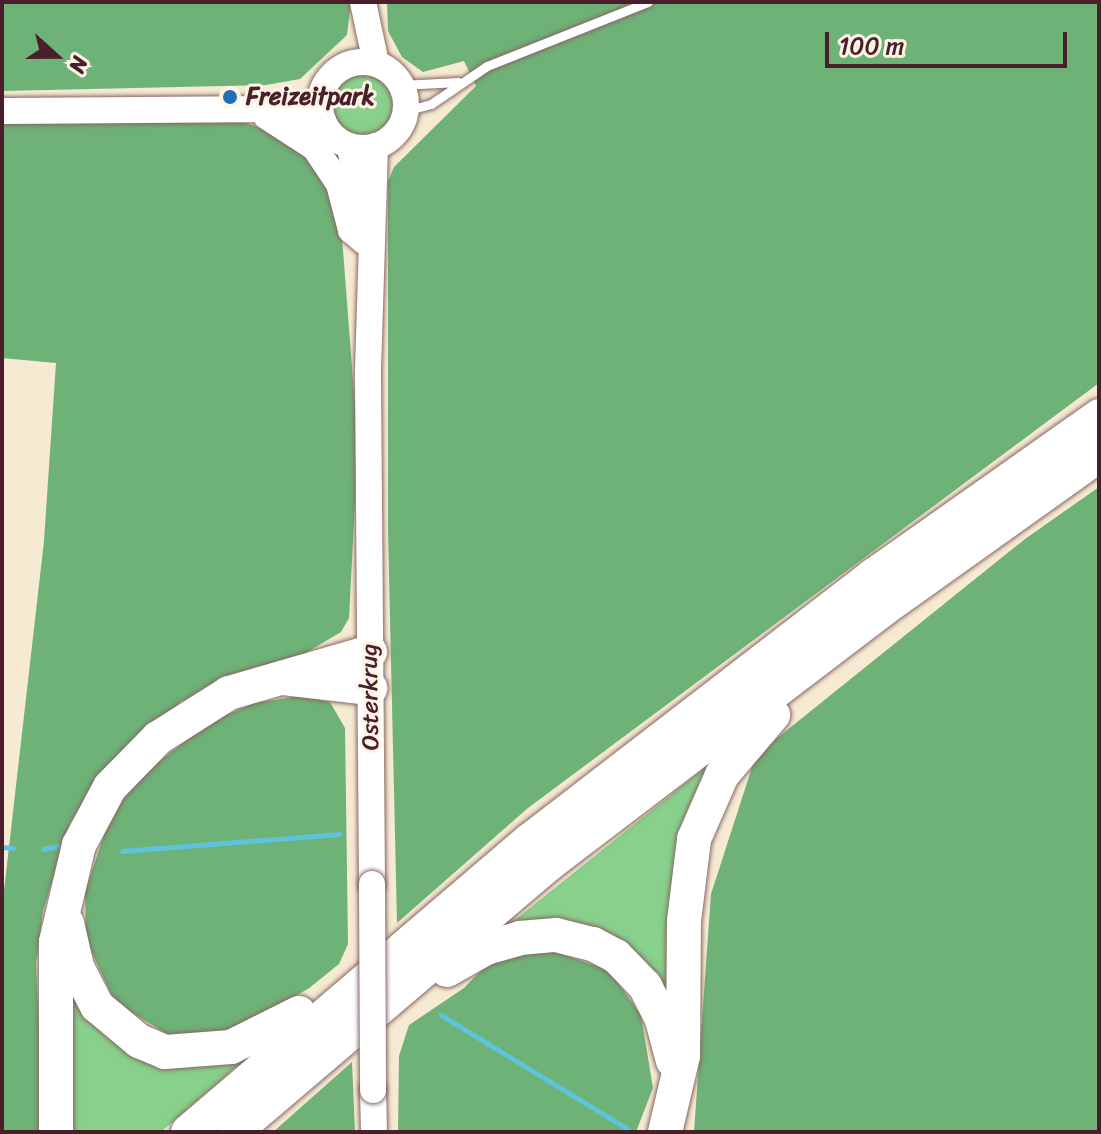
<!DOCTYPE html>
<style>
body{margin:0}
#map{position:relative;width:1101px;height:1134px;overflow:hidden;background:#f6ead2;font-family:Sriracha,sans-serif}
div>[style]{position:absolute}
[style*='--x']{left:calc(var(--x)*1px);top:calc(var(--y)*1px);width:calc(var(--w)*1px);rotate:calc(var(--a)*1deg)}
.green>*{inset:0;background:#88d08b}
.round{border-radius:50%}
.forest>*{inset:0;background:#6eb277}
.stream>*{height:5px;margin:-2.5px;padding:0 2.5px;transform-origin:2.5px;border-radius:2.5px;background:#5dc4da}
.roads{filter:drop-shadow(0 0 2px #866665) drop-shadow(0 0 2px #866665)}
.lane>*{height:9px;margin:-4.5px;padding:0 4.5px;transform-origin:4.5px;border-radius:4.5px;background:#fff}
.secondary>*{height:26px;margin:-13px;padding:0 13px;transform-origin:13px;border-radius:13px;background:#fff}
.secondary>.ring{margin:-13px;padding:0;box-sizing:content-box;background:none;border:26px solid #fff;border-radius:50%}
.highway>*{height:34px;margin:-17px;padding:0 17px;transform-origin:17px;border-radius:17px;background:#fff}
.bridges{filter:drop-shadow(0 0 2px #866665) drop-shadow(0 0 2px #866665)}
.secondary-bridge>*{height:26px;margin:-13px;padding:0 13px;transform-origin:13px;border-radius:13px;background:#fff}
.dots>*{width:22px;height:22px;translate:-50% -50%;box-sizing:border-box;border:4px solid #fcf5e5;border-radius:50%}
span{translate:-50% -50%;white-space:nowrap;text-align:center;line-height:1.15;-webkit-text-stroke:6px #fcf5e5;paint-order:stroke}
.poi-label{font-size:24px;color:#4a1f2b;font-weight:700}
.left{translate:0 -50%;text-align:left}
.street-label{font-size:24px;color:#4a1f2b}
.frame{position:absolute;inset:0;border:4px solid #4a1f2b;pointer-events:none}
.north{position:absolute;left:16px;top:16px;width:80px;height:80px;-webkit-text-stroke:6px #fcf5e5;paint-order:stroke;rotate:111deg;font-size:22px;font-weight:700;line-height:32px;text-align:center;color:#4a1f2b}
.north::after{content:'';display:block;margin:auto;width:28px;height:36px;background:#4a1f2b;clip-path:polygon(50% 0,100% 100%,50% 72%,0 100%)}
.scale{position:absolute;left:825px;top:32px;width:242px;height:36px;box-sizing:border-box;border:4px solid #4a1f2b;border-top:0;padding-left:10px;font-size:24px;line-height:28px;white-space:nowrap;color:#4a1f2b;-webkit-text-stroke:6px #fcf5e5;paint-order:stroke}
</style>
<div id="map">
<div class="green">
<i class="round" style="left:328px;top:71px;width:68px;height:68px"></i>
<i style="clip-path:polygon(727px 750px,697px 814px,679px 1023px,638px 964px,501px 931px)"></i>
<i style="clip-path:polygon(67px 949px,110px 1033px,250px 1055px,161px 1132px,64px 1132px)"></i>
</div>
<div class="forest">
<i style="clip-path:polygon(2px 2px,351px 2px,347px 35px,300px 79px,266px 85px,2px 91px)"></i>
<i style="clip-path:polygon(387px 2px,1099px 2px,1099px 383px,528px 808px,397px 923px,388px 530px,388px 181px,394px 167px,476px 86px,464px 61px,423px 72px,402px 57px,388px 31px)"></i>
<i style="clip-path:polygon(243px 122px,276px 133px,315px 162px,340px 211px,358px 445px,349px 618px,341px 632px,304px 654px,238px 675px,182px 701px,141px 735px,93px 788px,70px 823px,43px 911px,36px 964px,44px 1130px,2px 1132px,2px 908px,44px 541px,56px 363px,2px 358px,2px 124px)"></i>
<i style="clip-path:polygon(1099px 487px,1099px 1132px,694px 1132px,711px 894px,756px 755px,1025px 539px)"></i>
<i style="clip-path:polygon(300px 696px,330px 702px,345px 728px,348px 944px,339px 964px,308px 989px,233px 1030px,186px 1040px,167px 1034px,115px 1002px,86px 940px,85px 892px,108px 823px,130px 784px,210px 722px,254px 703px)"></i>
<i style="clip-path:polygon(543px 948px,609px 970px,641px 1015px,653px 1088px,636px 1132px,398px 1132px,399px 1056px,409px 1025px,464px 988px,488px 963px)"></i>
<i style="clip-path:polygon(352px 1062px,355px 1132px,273px 1132px)"></i>
</div>
<div class="stream">
<i style="--x:2;--y:847;--w:11;--a:5"></i>
<i style="--x:43;--y:849;--w:15;--a:-11"></i>
<i style="--x:122;--y:851;--w:218;--a:-4.5"></i>
<i style="--x:441;--y:1015;--w:219;--a:31.4"></i>
</div>
<div class="roads">
<div class="lane">
<i style="--x:401;--y:85;--w:57;--a:-3"></i>
<i style="--x:405;--y:111;--w:27;--a:-15"></i>
<i style="--x:431;--y:104;--w:68;--a:-34.2"></i>
<i style="--x:487;--y:66;--w:173;--a:-21.7"></i>
</div>
<div class="secondary">
<i style="--x:363;--y:2;--w:62;--a:78"></i>
<i class="ring" style="left:320px;top:62px;width:60px;height:60px"></i>
<i style="--x:2;--y:111;--w:276;--a:-0.4"></i>
<i style="--x:278;--y:109;--w:47;--a:14.9"></i>
<i style="--x:266;--y:116;--w:59;--a:33.1"></i>
<i style="--x:315;--y:148;--w:43;--a:56.3"></i>
<i style="--x:339;--y:184;--w:48;--a:75.4"></i>
<i style="--x:351;--y:230;--w:18;--a:41"></i>
<i style="--x:350;--y:146;--w:64;--a:81"></i>
<i style="--x:372;--y:884;--w:514;--a:-90.45"></i>
<i style="--x:368;--y:370;--w:224;--a:-88.2"></i>
<i style="--x:373;--y:1090;--w:42;--a:88.6"></i>
</div>
<div class="highway">
<i style="--x:283;--y:678;--w:88;--a:6.6"></i>
<i style="--x:67;--y:923;--w:45;--a:77.2"></i>
<i style="--x:77;--y:967;--w:44;--a:62.9"></i>
<i style="--x:97;--y:1006;--w:55;--a:39.8"></i>
<i style="--x:139;--y:1041;--w:28;--a:23"></i>
<i style="--x:165;--y:1052;--w:66;--a:-4.3"></i>
<i style="--x:231;--y:1047;--w:76;--a:-26.6"></i>
<i style="--x:447;--y:970;--w:45;--a:-29.4"></i>
<i style="--x:486;--y:948;--w:35;--a:-16"></i>
<i style="--x:520;--y:938;--w:36;--a:-5"></i>
<i style="--x:556;--y:935;--w:38;--a:14"></i>
<i style="--x:593;--y:944;--w:26;--a:28"></i>
<i style="--x:616;--y:956;--w:42;--a:46"></i>
<i style="--x:645;--y:986;--w:38;--a:63"></i>
<i style="--x:662;--y:1020;--w:42;--a:75"></i>
<i style="--x:56;--y:1132;--w:190;--a:-90"></i>
<i style="--x:56;--y:942;--w:100;--a:-76.7"></i>
<i style="--x:79;--y:845;--w:66;--a:-61.9"></i>
<i style="--x:110;--y:787;--w:69;--a:-45.6"></i>
<i style="--x:158;--y:738;--w:84;--a:-32.4"></i>
<i style="--x:229;--y:693;--w:147;--a:-16.2"></i>
<i style="--x:188;--y:1132;--w:450;--a:-40.5"></i>
<i style="--x:530;--y:840;--w:434;--a:-37.6"></i>
<i style="--x:874;--y:575;--w:276;--a:-35.2"></i>
<i style="--x:234;--y:1132;--w:414;--a:-40.4"></i>
<i style="--x:549;--y:864;--w:419;--a:-37.3"></i>
<i style="--x:882;--y:610;--w:267;--a:-35.5"></i>
<i style="--x:665;--y:1132;--w:78;--a:-76.7"></i>
<i style="--x:683;--y:1056;--w:135;--a:-89.6"></i>
<i style="--x:684;--y:921;--w:83;--a:-83"></i>
<i style="--x:694;--y:839;--w:70;--a:-66.4"></i>
<i style="--x:722;--y:775;--w:79;--a:-49.6"></i>
</div>
</div>
<div class="bridges">
<div class="secondary-bridge">
<i style="--x:372;--y:884;--w:206;--a:89.7"></i>
</div>
</div>
<div class="dots">
<i style="left:230px;top:97px;background:#1f6fb2"></i>
</div>
<div class="poi-label">
<span class="left" style="left:246px;top:97px">Freizeitpark</span>
</div>
<div class="street-label">
<span style="left:370px;top:697px;rotate:-91deg">Osterkrug</span>
</div>
<div class="frame"></div>
<div class="north">N</div>
<div class="scale">100 m</div>
</div>
